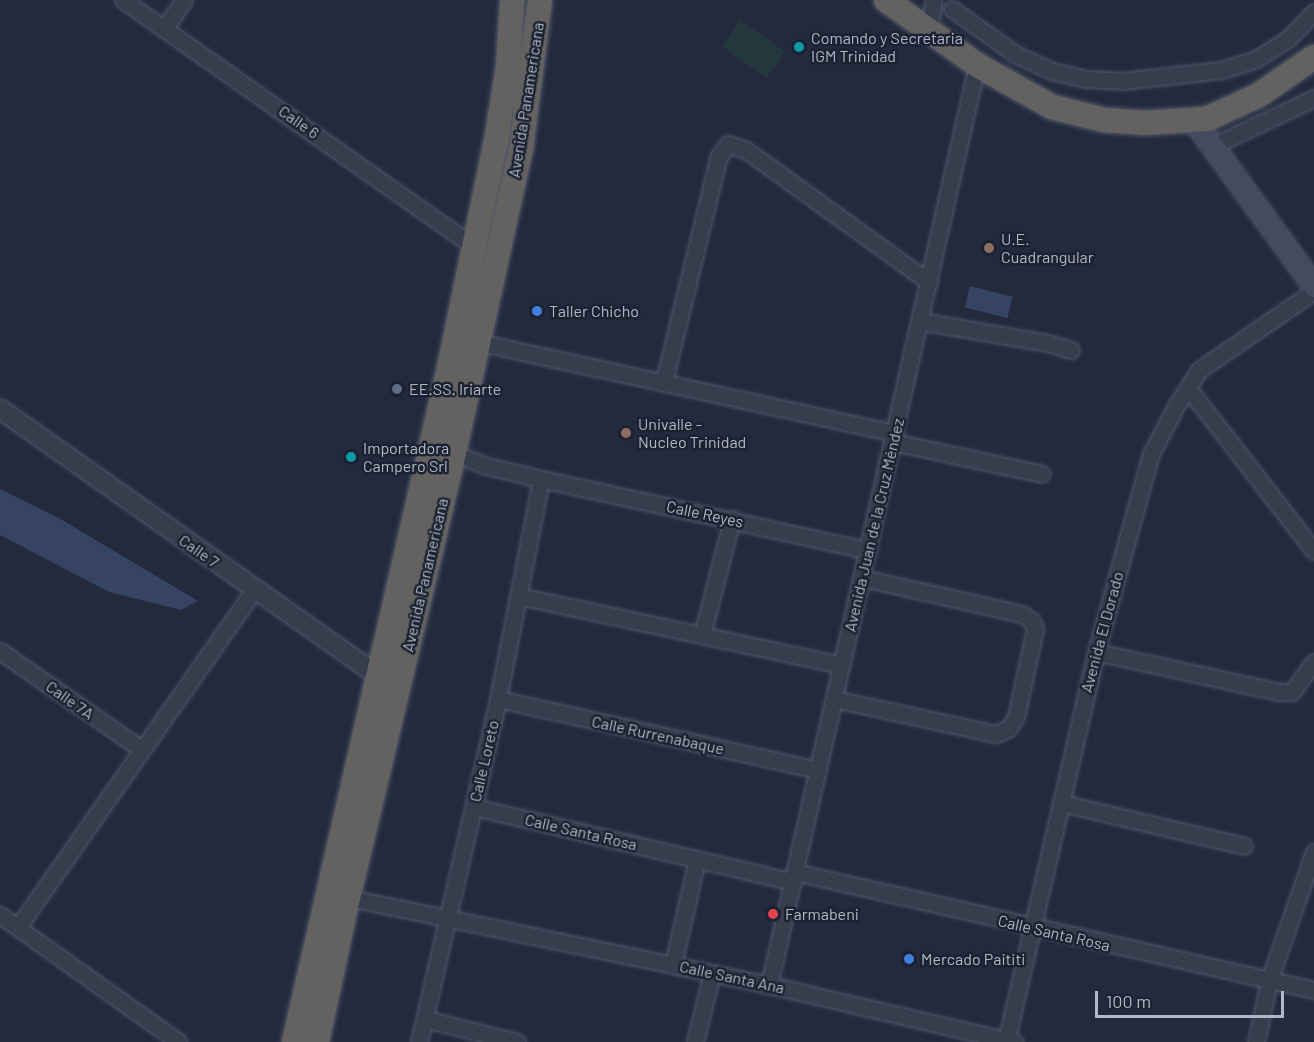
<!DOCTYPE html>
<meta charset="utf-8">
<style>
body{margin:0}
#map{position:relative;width:1314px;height:1042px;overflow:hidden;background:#222a3c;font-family:Barlow,sans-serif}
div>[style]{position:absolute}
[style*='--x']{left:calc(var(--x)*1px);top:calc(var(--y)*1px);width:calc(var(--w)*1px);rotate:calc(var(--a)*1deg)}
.green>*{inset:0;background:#24373d;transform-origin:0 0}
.water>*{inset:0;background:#364363;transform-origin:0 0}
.roads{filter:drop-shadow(0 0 2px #515767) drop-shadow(0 0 2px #515767)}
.minor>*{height:15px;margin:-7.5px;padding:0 7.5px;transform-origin:7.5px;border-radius:7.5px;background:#363d4c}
.tertiary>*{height:18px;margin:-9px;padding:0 9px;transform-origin:9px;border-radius:9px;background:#363d4c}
.secondary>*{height:21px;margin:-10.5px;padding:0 10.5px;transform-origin:10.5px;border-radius:10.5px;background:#444b5f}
.trunk>*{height:24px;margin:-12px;padding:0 12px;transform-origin:12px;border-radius:12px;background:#636260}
.dots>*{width:16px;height:16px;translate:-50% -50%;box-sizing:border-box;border:3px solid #1c2231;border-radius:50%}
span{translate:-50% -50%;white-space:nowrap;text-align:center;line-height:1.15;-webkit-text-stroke:5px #1c2231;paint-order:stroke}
.poi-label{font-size:16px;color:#b2b7c8}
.left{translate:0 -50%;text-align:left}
.street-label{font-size:16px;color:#b2b7c8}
.scale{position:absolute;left:1095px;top:991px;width:189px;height:27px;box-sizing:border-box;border:3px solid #b2b7c8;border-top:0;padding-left:8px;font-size:18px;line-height:21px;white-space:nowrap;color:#b2b7c8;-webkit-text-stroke:4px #1c2231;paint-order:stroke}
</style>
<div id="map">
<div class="green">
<i style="left:740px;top:20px;width:55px;height:32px;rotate:35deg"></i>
</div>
<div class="water">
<i style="left:970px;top:286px;width:44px;height:22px;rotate:14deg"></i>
<i style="clip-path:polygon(0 489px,59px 518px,198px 601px,181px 610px,109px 592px,0 535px)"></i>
</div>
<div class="roads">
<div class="minor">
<i style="--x:123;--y:0;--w:429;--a:35.1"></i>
<i style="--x:952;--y:9;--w:77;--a:35.5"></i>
<i style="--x:1015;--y:54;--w:40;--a:25"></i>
<i style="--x:1051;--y:71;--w:37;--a:13"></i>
<i style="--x:1087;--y:79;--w:35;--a:3"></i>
<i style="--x:1122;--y:81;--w:100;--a:-6.3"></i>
<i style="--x:1221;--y:70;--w:37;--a:-17"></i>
<i style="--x:1256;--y:59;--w:36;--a:-32"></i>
<i style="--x:1287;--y:40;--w:39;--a:-46"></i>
<i style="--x:165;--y:28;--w:34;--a:-56"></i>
<i style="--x:929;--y:30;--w:30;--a:-81"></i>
<i style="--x:1223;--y:141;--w:101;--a:-25.3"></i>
<i style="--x:920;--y:321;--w:130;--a:9.8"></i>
<i style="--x:1048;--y:343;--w:24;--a:17"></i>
<i style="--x:477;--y:342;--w:428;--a:12.3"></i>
<i style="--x:664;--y:381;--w:232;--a:-76.3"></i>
<i style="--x:719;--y:156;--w:15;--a:-53"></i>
<i style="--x:728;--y:144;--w:19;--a:18"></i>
<i style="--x:746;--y:150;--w:226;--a:35.8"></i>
<i style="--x:1188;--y:388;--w:206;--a:52.3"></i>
<i style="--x:893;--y:442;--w:152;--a:12.1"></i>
<i style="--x:454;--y:453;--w:31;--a:22"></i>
<i style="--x:483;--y:465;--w:60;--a:13.6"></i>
<i style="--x:541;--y:479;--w:335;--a:12.3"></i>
<i style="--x:519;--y:596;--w:330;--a:12.1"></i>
<i style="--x:702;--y:635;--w:120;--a:-75.5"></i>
<i style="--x:0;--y:651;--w:172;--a:34.8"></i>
<i style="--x:1096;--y:652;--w:188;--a:12.3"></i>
<i style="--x:1280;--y:692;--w:12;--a:0"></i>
<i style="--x:1292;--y:692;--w:37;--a:-54"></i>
<i style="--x:498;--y:699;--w:328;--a:12.5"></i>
<i style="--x:834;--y:699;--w:166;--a:12.2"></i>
<i style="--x:996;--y:734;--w:13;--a:-23"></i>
<i style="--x:1008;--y:729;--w:14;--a:-56"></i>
<i style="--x:1016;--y:717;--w:90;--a:-77.8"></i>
<i style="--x:1035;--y:629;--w:9;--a:-111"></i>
<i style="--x:1032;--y:621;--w:12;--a:-145"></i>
<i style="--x:1022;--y:614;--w:164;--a:-167.3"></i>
<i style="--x:1061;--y:803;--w:188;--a:13.2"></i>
<i style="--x:474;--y:807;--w:328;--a:13.2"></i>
<i style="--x:795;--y:872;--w:532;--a:12.81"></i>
<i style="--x:340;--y:896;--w:438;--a:11.7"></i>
<i style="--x:769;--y:985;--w:252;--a:13.1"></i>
<i style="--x:0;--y:915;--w:219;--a:35.4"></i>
<i style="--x:18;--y:927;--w:411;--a:-55"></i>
<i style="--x:673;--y:965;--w:109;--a:-77.2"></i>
<i style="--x:769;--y:985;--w:943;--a:-77.26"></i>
<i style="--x:425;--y:1019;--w:95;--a:14"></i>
<i style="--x:419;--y:1042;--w:352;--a:-77"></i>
<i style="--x:498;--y:699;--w:224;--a:-78.9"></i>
<i style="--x:695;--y:1042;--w:71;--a:-76.2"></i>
<i style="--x:1006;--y:1042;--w:400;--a:-77"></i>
<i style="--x:1096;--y:652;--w:205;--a:-74.5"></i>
<i style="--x:1151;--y:454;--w:54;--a:-62.5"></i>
<i style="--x:1176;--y:406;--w:43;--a:-57.4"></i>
<i style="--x:1199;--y:370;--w:140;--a:-34.5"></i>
<i style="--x:1256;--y:1042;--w:62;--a:-78"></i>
<i style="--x:1269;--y:981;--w:137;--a:-70.8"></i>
</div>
<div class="tertiary">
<i style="--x:0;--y:409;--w:475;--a:35.2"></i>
</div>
<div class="secondary">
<i style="--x:1194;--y:121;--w:204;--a:54"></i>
</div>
<div class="trunk">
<i style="--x:886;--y:0;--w:112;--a:35.5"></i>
<i style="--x:977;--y:65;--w:86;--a:29.2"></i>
<i style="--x:1052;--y:107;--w:54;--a:14"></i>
<i style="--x:1104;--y:120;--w:39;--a:4"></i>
<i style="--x:1143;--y:123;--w:64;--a:-3.6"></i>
<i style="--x:1207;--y:119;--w:57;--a:-24.8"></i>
<i style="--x:1259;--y:95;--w:67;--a:-34.6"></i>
<i style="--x:294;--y:1042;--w:692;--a:-77.05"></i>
<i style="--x:449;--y:368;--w:231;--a:-78.3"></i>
<i style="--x:496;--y:142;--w:77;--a:-81"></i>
<i style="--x:508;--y:66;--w:66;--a:-86.5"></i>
<i style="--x:317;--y:1042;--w:147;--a:-77.9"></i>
<i style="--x:348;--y:898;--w:457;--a:-76.6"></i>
<i style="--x:454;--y:453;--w:311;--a:-77.6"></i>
<i style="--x:521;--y:149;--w:150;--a:-82.7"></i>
</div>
</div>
<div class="dots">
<i style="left:799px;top:47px;background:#0f9aa8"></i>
<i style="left:989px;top:248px;background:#8d6e63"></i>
<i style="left:537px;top:311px;background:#3f7fe0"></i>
<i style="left:397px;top:389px;background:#5c6f8a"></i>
<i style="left:626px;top:433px;background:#8d6e63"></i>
<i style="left:351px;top:457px;background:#0f9aa8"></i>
<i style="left:773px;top:914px;background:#e0444e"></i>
<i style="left:909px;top:959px;background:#3f7fe0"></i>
</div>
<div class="poi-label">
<span class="left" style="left:811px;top:47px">Comando y Secretaria<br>IGM Trinidad</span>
<span class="left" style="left:1001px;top:248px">U.E.<br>Cuadrangular</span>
<span class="left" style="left:549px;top:311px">Taller Chicho</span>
<span class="left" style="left:409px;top:389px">EE.SS. Iriarte</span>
<span class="left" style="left:638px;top:433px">Univalle -<br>Nucleo Trinidad</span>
<span class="left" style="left:363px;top:457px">Importadora<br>Campero Srl</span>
<span class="left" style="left:785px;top:914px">Farmabeni</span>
<span class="left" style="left:921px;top:959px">Mercado Paititi</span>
</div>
<div class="street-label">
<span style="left:526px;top:100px;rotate:-81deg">Avenida Panamericana</span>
<span style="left:299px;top:122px;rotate:35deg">Calle 6</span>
<span style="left:705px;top:514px;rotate:12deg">Calle Reyes</span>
<span style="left:874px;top:525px;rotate:-77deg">Avenida Juan de la Cruz Méndez</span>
<span style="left:199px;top:551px;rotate:35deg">Calle 7</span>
<span style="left:425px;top:575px;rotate:-77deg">Avenida Panamericana</span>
<span style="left:1102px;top:632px;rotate:-75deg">Avenida El Dorado</span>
<span style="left:70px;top:700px;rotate:35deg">Calle 7A</span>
<span style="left:658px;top:735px;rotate:12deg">Calle Rurrenabaque</span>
<span style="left:484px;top:761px;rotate:-77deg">Calle Loreto</span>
<span style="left:581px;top:832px;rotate:13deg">Calle Santa Rosa</span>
<span style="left:1054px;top:933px;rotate:13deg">Calle Santa Rosa</span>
<span style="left:732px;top:977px;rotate:12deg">Calle Santa Ana</span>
</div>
<div class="scale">100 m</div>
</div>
